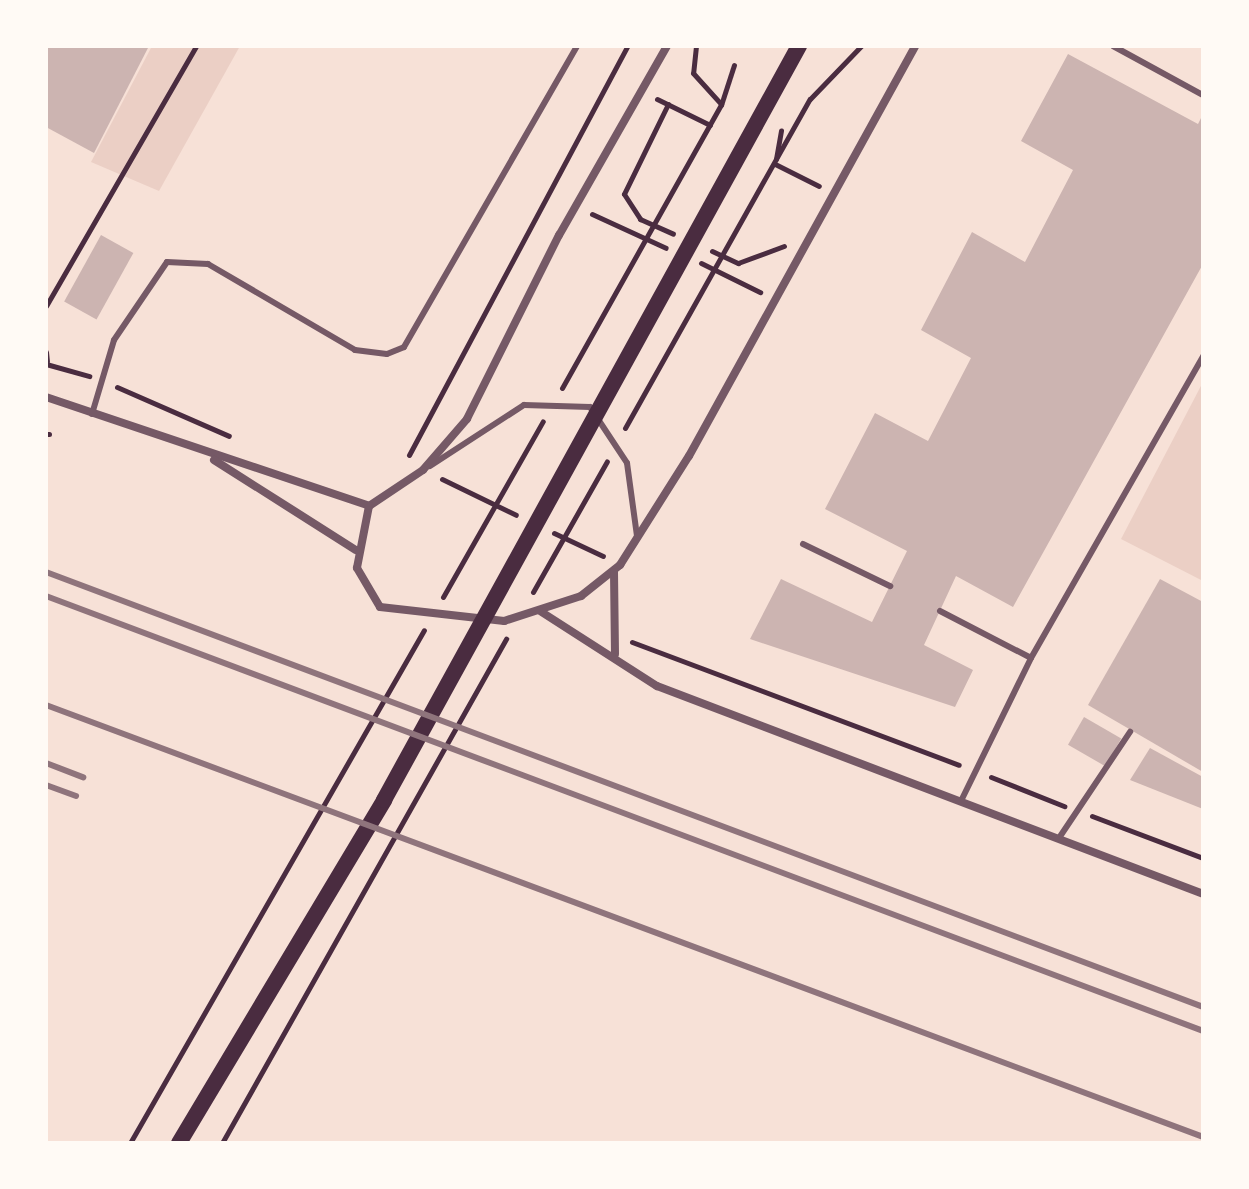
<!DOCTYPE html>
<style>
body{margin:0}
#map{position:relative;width:1249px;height:1189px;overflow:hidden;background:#f7e1d7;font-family:Lato,sans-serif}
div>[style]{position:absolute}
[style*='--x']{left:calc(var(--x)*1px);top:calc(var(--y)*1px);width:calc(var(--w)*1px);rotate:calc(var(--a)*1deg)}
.green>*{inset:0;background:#ebcfc5}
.building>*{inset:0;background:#ccb4b1;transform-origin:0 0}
.path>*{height:5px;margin:-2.5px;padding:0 2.5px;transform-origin:2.5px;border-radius:2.5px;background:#4a2c40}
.service>*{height:6px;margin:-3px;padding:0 3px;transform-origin:3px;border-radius:3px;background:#755966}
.minor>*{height:8px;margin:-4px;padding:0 4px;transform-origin:4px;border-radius:4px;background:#755966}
.secondary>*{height:16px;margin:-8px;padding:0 8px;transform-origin:8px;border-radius:8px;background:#4a2c40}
.rail>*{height:6px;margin:-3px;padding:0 3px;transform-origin:3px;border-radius:3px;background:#8f747c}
span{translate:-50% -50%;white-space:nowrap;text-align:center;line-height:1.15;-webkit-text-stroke:6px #fffaf5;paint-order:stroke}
.frame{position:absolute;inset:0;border:48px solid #fffaf5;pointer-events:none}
</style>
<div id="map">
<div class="green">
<i style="clip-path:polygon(152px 46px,240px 46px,159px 191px,91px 162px)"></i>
<i style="clip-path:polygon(1203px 382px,1203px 581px,1121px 539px)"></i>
</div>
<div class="building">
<i style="clip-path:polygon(46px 46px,149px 46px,94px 153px,46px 127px)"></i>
<i style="clip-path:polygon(1068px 54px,1198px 124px,1203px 114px,1203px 264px,1013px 607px,956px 576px,924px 645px,973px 670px,955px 707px,750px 639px,781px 579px,872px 622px,907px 551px,825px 509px,875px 413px,928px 441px,971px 358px,921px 330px,972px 232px,1025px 262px,1073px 170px,1021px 141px)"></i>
<i style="left:101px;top:235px;width:37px;height:76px;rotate:29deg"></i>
<i style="clip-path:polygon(1160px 579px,1203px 602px,1203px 772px,1088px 705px)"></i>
<i style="left:1084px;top:717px;width:43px;height:32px;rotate:30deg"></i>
<i style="clip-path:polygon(1150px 748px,1203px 777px,1203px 809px,1130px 780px)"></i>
</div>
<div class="path">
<i style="--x:696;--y:46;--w:27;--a:96"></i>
<i style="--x:693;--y:73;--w:42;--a:47.9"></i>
<i style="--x:657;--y:99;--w:59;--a:26.1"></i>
<i style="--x:668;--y:104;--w:100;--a:116.1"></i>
<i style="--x:624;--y:194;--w:30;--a:57"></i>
<i style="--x:640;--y:219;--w:36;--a:24"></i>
<i style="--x:776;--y:159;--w:29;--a:-80"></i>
<i style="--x:775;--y:164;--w:49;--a:26.6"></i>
<i style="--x:592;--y:214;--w:81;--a:24.7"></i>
<i style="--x:712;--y:251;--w:29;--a:25"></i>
<i style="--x:738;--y:263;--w:49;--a:-20.3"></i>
<i style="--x:701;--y:263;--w:66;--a:26.2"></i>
<i style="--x:46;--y:306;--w:300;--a:-60"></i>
<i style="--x:46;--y:352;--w:9;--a:84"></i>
<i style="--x:46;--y:364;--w:45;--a:15.6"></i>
<i style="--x:117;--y:387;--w:122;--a:23.6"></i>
<i style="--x:562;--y:388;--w:325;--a:-60.7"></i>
<i style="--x:721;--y:105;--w:42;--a:-72"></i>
<i style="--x:625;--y:428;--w:377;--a:-60.7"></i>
<i style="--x:810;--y:99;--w:74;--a:-46.1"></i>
<i style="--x:46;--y:434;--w:3;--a:0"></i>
<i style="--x:409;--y:455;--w:463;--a:-61.9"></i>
<i style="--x:442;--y:479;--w:82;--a:25.9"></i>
<i style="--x:554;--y:533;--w:54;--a:25.1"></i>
<i style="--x:533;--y:592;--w:150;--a:-60.5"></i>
<i style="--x:443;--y:597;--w:202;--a:-60.4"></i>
<i style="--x:632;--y:642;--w:349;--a:20.6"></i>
<i style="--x:991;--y:777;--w:79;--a:21.7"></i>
<i style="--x:1092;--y:816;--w:119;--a:20.7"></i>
<i style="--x:130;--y:1143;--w:591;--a:-60.18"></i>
<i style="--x:222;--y:1143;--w:579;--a:-60.6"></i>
</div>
<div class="service">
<i style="--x:1113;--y:46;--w:102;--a:28.6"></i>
<i style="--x:92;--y:414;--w:77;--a:-73.4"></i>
<i style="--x:114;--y:340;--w:94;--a:-55.8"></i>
<i style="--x:167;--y:262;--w:41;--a:2.8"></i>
<i style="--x:208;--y:264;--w:170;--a:30.3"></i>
<i style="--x:355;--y:350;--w:32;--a:7"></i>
<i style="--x:387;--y:354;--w:18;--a:-22"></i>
<i style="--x:404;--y:347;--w:347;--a:-60.1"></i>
<i style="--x:430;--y:466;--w:112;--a:-33"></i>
<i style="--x:524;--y:405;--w:66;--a:1.7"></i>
<i style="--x:590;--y:407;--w:67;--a:56.5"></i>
<i style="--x:627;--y:463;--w:74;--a:82.2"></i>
<i style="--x:803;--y:544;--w:97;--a:25.8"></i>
<i style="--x:940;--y:611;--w:102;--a:27.3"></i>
<i style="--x:961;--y:801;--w:159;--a:-63.9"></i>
<i style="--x:1031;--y:658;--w:348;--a:-60.3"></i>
<i style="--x:1059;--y:838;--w:128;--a:-56.2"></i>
</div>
<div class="minor">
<i style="--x:667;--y:46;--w:218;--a:119.7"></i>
<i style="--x:559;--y:235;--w:206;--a:116.6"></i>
<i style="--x:467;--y:419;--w:67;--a:130.8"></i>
<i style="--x:423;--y:470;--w:65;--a:146.3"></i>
<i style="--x:369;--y:506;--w:63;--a:101"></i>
<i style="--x:357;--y:568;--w:45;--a:59.5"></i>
<i style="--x:380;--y:607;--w:125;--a:6.4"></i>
<i style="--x:504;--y:621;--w:81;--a:-18"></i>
<i style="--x:581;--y:596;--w:50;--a:-38.5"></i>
<i style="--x:620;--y:565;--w:129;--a:-57.7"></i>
<i style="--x:689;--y:456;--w:468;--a:-61.1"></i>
<i style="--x:46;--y:397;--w:341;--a:18.6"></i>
<i style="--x:214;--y:460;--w:168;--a:32.4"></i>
<i style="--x:614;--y:572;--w:82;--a:89.3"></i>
<i style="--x:540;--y:611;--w:139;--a:32.7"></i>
<i style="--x:657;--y:686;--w:584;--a:20.85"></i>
</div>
<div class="secondary">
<i style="--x:179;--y:1143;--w:400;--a:-59.1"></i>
<i style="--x:384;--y:800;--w:861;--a:-61.17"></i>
</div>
<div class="rail">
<i style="--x:46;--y:572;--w:1236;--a:20.6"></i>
<i style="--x:46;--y:596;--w:1236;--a:20.6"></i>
<i style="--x:46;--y:705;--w:1235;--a:20.47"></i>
<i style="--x:46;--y:763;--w:40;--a:21"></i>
<i style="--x:46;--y:785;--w:32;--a:20"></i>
</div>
<div class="frame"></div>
</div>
